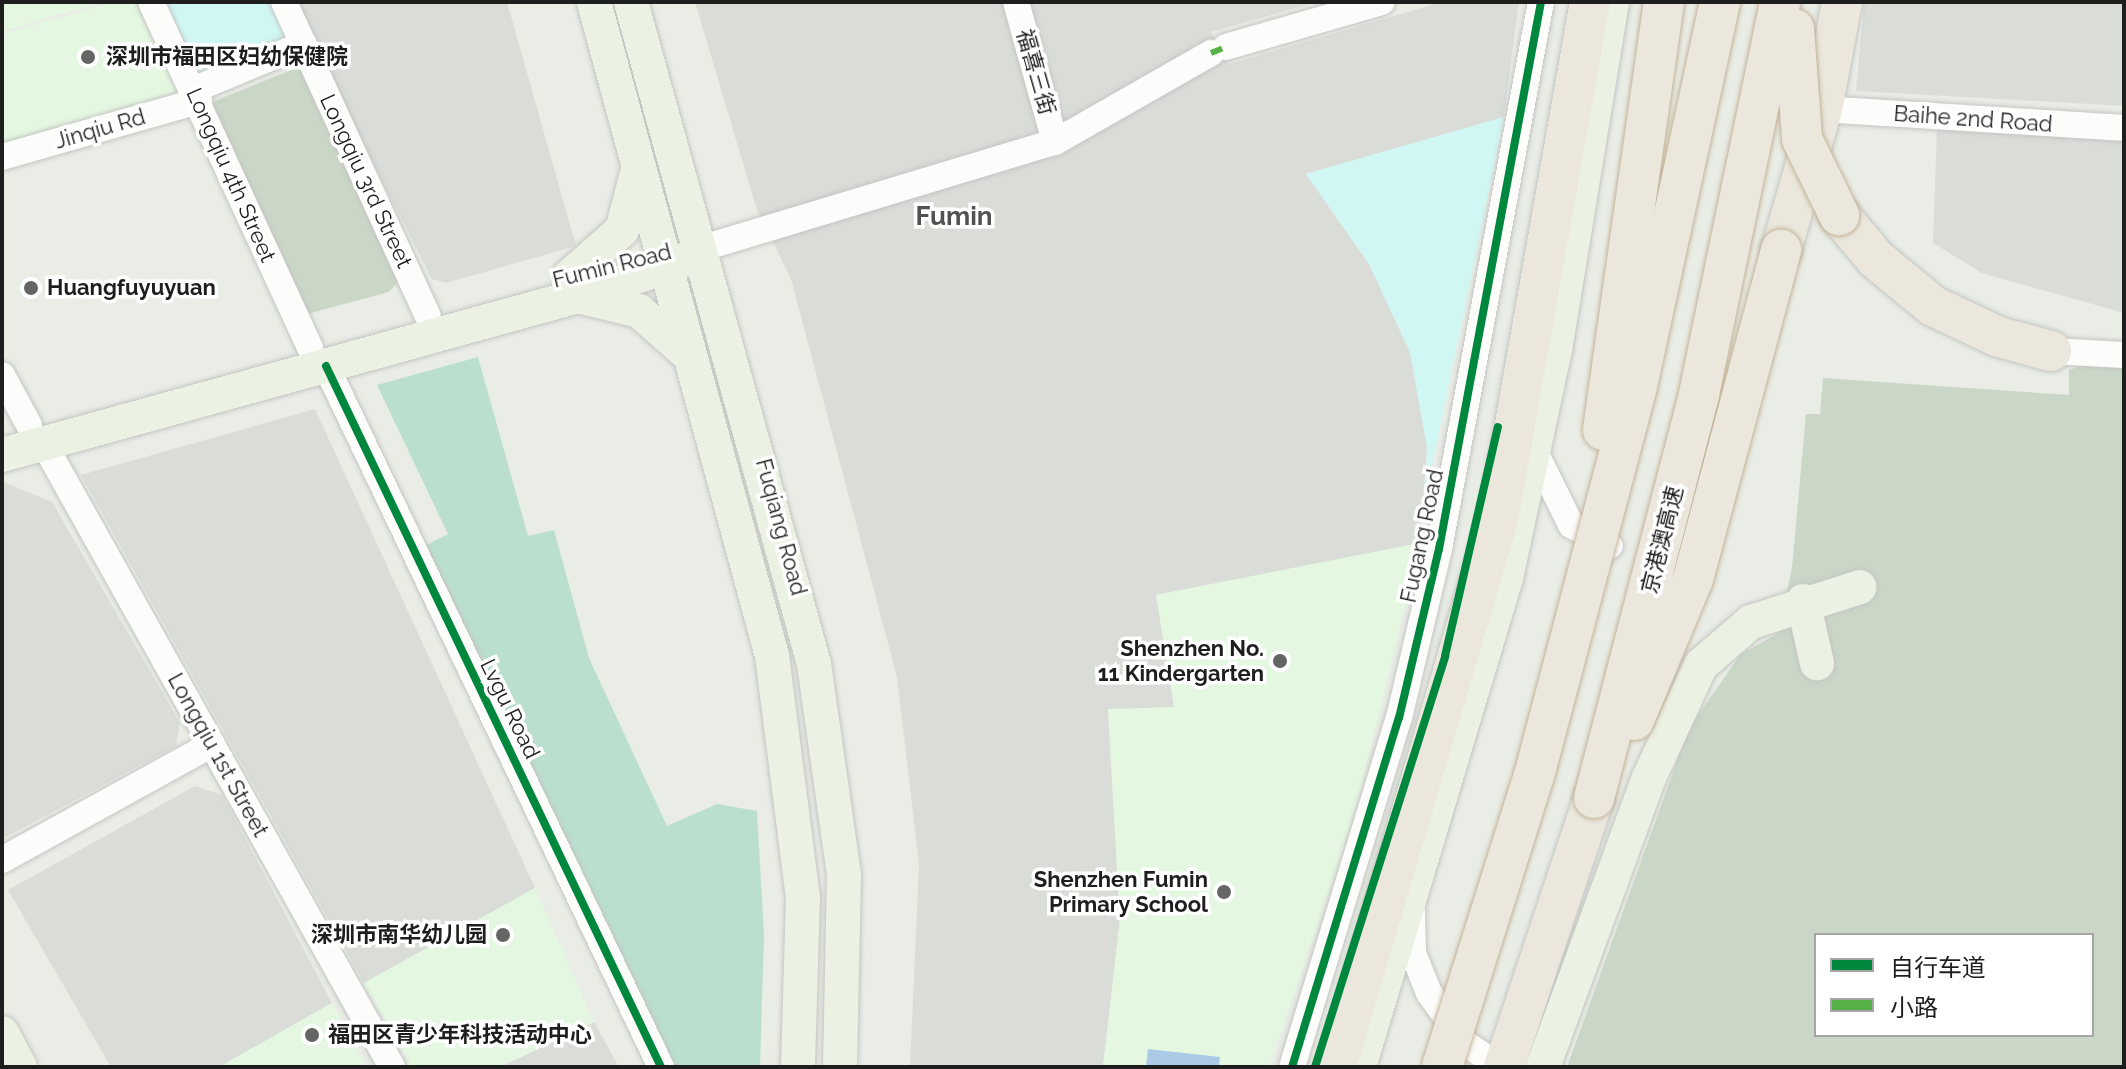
<!DOCTYPE html>
<meta charset="utf-8">
<style>
body{margin:0}
#map{position:relative;width:2126px;height:1069px;overflow:hidden;background:#e9ede6;font-family:Raleway,"Noto Sans SC",sans-serif}
div>[style]{position:absolute}
[style*='--x']{left:calc(var(--x)*1px);top:calc(var(--y)*1px);width:calc(var(--w)*1px);rotate:calc(var(--a)*1deg)}
.residential>*{inset:0;background:#dadcd8}
.education>*{inset:0;background:#e4f7e1}
.construction>*{inset:0;background:#cad7c7}
.forest>*{inset:0;background:#badfce}
.park>*{inset:0;background:#d0f7f3}
.pitch>*{inset:0;background:#abcae7}
.roads{filter:drop-shadow(0 0 2px #c4c5c2) drop-shadow(0 0 2px #c4c5c2)}
.minor>*{height:26px;margin:-13px;padding:0 13px;transform-origin:13px;border-radius:13px;background:#fcfcfb}
.major>*{height:34px;margin:-17px;padding:0 17px;transform-origin:17px;border-radius:17px;background:#ebf1e3}
.highway>*{height:40px;margin:-20px;padding:0 20px;transform-origin:20px;border-radius:20px;background:#ebe7dd}
.bridges{filter:drop-shadow(0 0 2px #c4b398) drop-shadow(0 0 2px #c4b398)}
.highway-bridge>*{height:40px;margin:-20px;padding:0 20px;transform-origin:20px;border-radius:20px;background:#ebe7dd}
.quiet>*{height:6px;margin-top:-3px;transform-origin:0;background:repeating-linear-gradient(90deg,#55b145 0 12px,transparent 0 18px)}
.cycleway>*{height:8px;margin:-4px;padding:0 4px;transform-origin:4px;border-radius:4px;background:#00873e}
.dots>*{width:22px;height:22px;translate:-50% -50%;box-sizing:border-box;border:4px solid #fff;border-radius:50%}
span{translate:-50% -50%;white-space:nowrap;text-align:center;line-height:1.15;-webkit-text-stroke:7px #fff;paint-order:stroke}
.poi-label{font-size:22px;color:#1e1e1e;font-weight:700}
.left{translate:0 -50%;text-align:left}
.right{translate:-100% -50%;text-align:right}
.street-label{font-size:22px;color:#1e1e1e}
.quarter-label{font-size:26px;color:#515151;font-weight:700}
.frame{position:absolute;inset:0;border:4px solid #1e1e1e;pointer-events:none}
.legend{position:absolute;left:1814px;top:933px;width:280px;height:104px;box-sizing:border-box;background:#fff;border:2px solid #a5a5a5;margin:0;padding:10px 14px;list-style:none;font-size:24px;color:#1e1e1e}
.legend li{display:flex;align-items:center;gap:16px;height:40px}
.legend b{width:40px;border:2px solid #a5a5a5}
</style>
<div id="map">
<div class="residential">
<i style="clip-path:polygon(291px 2px,507px 2px,576px 246px,446px 283px,432px 279px)"></i>
<i style="clip-path:polygon(695px 2px,1317px 2px,1211px 32px,1229px 64px,1442px 2px,1519px 2px,1504px 117px,1306px 174px,1369px 264px,1410px 352px,1427px 447px,1420px 543px,1156px 595px,1175px 707px,1108px 710px,1120px 920px,1103px 1067px,910px 1067px,919px 864px,897px 677px,791px 279px,756px 207px)"></i>
<i style="clip-path:polygon(1864px 2px,2124px 2px,2124px 106px,1856px 91px)"></i>
<i style="clip-path:polygon(1937px 129px,2124px 140px,2124px 313px,1982px 273px,1933px 243px)"></i>
<i style="clip-path:polygon(315px 409px,535px 888px,364px 983px,81px 475px)"></i>
<i style="clip-path:polygon(3px 482px,52px 502px,180px 723px,176px 746px,2px 839px)"></i>
<i style="clip-path:polygon(195px 786px,222px 795px,332px 1003px,219px 1067px,111px 1067px,8px 890px)"></i>
<i style="clip-path:polygon(594px 1022px,619px 1067px,500px 1067px)"></i>
</div>
<div class="education">
<i style="clip-path:polygon(2px 2px,103px 2px,2px 31px)"></i>
<i style="clip-path:polygon(115px 2px,147px 2px,185px 81px,177px 94px,2px 144px,2px 34px)"></i>
<i style="clip-path:polygon(1420px 543px,1354px 817px,1269px 1067px,1103px 1067px,1120px 920px,1108px 709px,1174px 707px,1156px 595px)"></i>
<i style="clip-path:polygon(535px 888px,594px 1022px,500px 1067px,411px 1067px,364px 983px)"></i>
<i style="clip-path:polygon(332px 1003px,366px 1067px,219px 1067px)"></i>
</div>
<div class="construction">
<i style="clip-path:polygon(304px 65px,402px 277px,389px 292px,307px 314px,207px 104px)"></i>
<i style="clip-path:polygon(evenodd,2096px 361px,2124px 363px,2124px 1067px,1567px 1067px,1689px 728px,1740px 655px,1778px 633px,1792px 568px,1806px 414px,1820px 414px,1823px 378px,2069px 395px,2069px 370px,2096px 361px,1816px 935px,2092px 935px,2092px 1035px,1816px 1035px,1816px 935px)"></i>
</div>
<div class="forest">
<i style="clip-path:polygon(478px 357px,528px 536px,554px 530px,589px 658px,667px 826px,717px 804px,757px 811px,764px 936px,760px 1067px,673px 1067px,425px 546px,448px 534px,377px 385px)"></i>
</div>
<div class="park">
<i style="clip-path:polygon(159px 2px,276px 2px,289px 30px,283px 48px,210px 78px,193px 72px)"></i>
<i style="clip-path:polygon(1504px 117px,1426px 495px,1427px 447px,1410px 352px,1369px 264px,1306px 174px)"></i>
</div>
<div class="pitch">
<i style="clip-path:polygon(1148px 1049px,1220px 1057px,1219px 1067px,1146px 1067px)"></i>
</div>
<div class="roads">
<div class="minor">
<i style="--x:151;--y:2;--w:381;--a:65.3"></i>
<i style="--x:284;--y:2;--w:345;--a:65.4"></i>
<i style="--x:1016;--y:2;--w:145;--a:74.4"></i>
<i style="--x:1226;--y:47;--w:162;--a:-16.1"></i>
<i style="--x:193;--y:90;--w:120;--a:-22.5"></i>
<i style="--x:1822;--y:109;--w:303;--a:3.6"></i>
<i style="--x:2;--y:157;--w:205;--a:-15.9"></i>
<i style="--x:703;--y:248;--w:368;--a:-16.8"></i>
<i style="--x:1055;--y:142;--w:180;--a:-29.7"></i>
<i style="--x:2051;--y:351;--w:73;--a:3.1"></i>
<i style="--x:326;--y:366;--w:777;--a:64.46"></i>
<i style="--x:2;--y:375;--w:57;--a:61.6"></i>
<i style="--x:44;--y:444;--w:714;--a:60.81"></i>
<i style="--x:1534;--y:450;--w:84;--a:63.7"></i>
<i style="--x:1571;--y:525;--w:44;--a:28.3"></i>
<i style="--x:2;--y:860;--w:240;--a:-28.9"></i>
<i style="--x:1412;--y:912;--w:41;--a:88.6"></i>
<i style="--x:1413;--y:953;--w:43;--a:68.2"></i>
<i style="--x:1429;--y:993;--w:63;--a:54"></i>
<i style="--x:1466;--y:1044;--w:42;--a:33.3"></i>
<i style="--x:1292;--y:1067;--w:365;--a:-73"></i>
<i style="--x:1399;--y:718;--w:174;--a:-76.7"></i>
<i style="--x:1439;--y:549;--w:556;--a:-79.44"></i>
</div>
<div class="major">
<i style="--x:594;--y:2;--w:678;--a:74.77"></i>
<i style="--x:772;--y:656;--w:243;--a:82.7"></i>
<i style="--x:803;--y:897;--w:170;--a:91.7"></i>
<i style="--x:631;--y:2;--w:687;--a:74.55"></i>
<i style="--x:814;--y:664;--w:213;--a:81.9"></i>
<i style="--x:844;--y:875;--w:192;--a:91.2"></i>
<i style="--x:570;--y:276;--w:69;--a:-41.5"></i>
<i style="--x:622;--y:230;--w:62;--a:-75.1"></i>
<i style="--x:582;--y:297;--w:59;--a:13.8"></i>
<i style="--x:639;--y:311;--w:67;--a:41.3"></i>
<i style="--x:2;--y:455;--w:620;--a:-15.43"></i>
<i style="--x:600;--y:290;--w:91;--a:-19.8"></i>
<i style="--x:1803;--y:601;--w:64;--a:77.3"></i>
<i style="--x:2;--y:1033;--w:38;--a:62"></i>
<i style="--x:1359;--y:1067;--w:511;--a:-73.27"></i>
<i style="--x:1506;--y:578;--w:233;--a:-77.9"></i>
<i style="--x:1555;--y:350;--w:353;--a:-80.7"></i>
<i style="--x:1543;--y:1067;--w:306;--a:-69.9"></i>
<i style="--x:1648;--y:780;--w:127;--a:-65.3"></i>
<i style="--x:1701;--y:665;--w:66;--a:-40.7"></i>
<i style="--x:1751;--y:622;--w:114;--a:-17.8"></i>
</div>
<div class="highway">
<i style="--x:1839;--y:215;--w:57;--a:49.9"></i>
<i style="--x:1876;--y:259;--w:74;--a:39.5"></i>
<i style="--x:1933;--y:306;--w:73;--a:25.2"></i>
<i style="--x:1999;--y:337;--w:54;--a:15.1"></i>
<i style="--x:1781;--y:250;--w:147;--a:-73.8"></i>
<i style="--x:1822;--y:109;--w:109;--a:-79.4"></i>
<i style="--x:1336;--y:1067;--w:570;--a:-73.5"></i>
<i style="--x:1498;--y:520;--w:526;--a:-79.93"></i>
<i style="--x:1504;--y:1067;--w:284;--a:-71.5"></i>
</div>
</div>
<div class="bridges">
<div class="highway-bridge">
<i style="--x:1794;--y:29;--w:110;--a:85.8"></i>
<i style="--x:1802;--y:139;--w:85;--a:64"></i>
<i style="--x:1603;--y:430;--w:432;--a:-81.9"></i>
<i style="--x:1634;--y:720;--w:153;--a:-67.3"></i>
<i style="--x:1693;--y:579;--w:341;--a:-75"></i>
<i style="--x:1594;--y:798;--w:417;--a:-75.4"></i>
<i style="--x:1699;--y:394;--w:400;--a:-78.3"></i>
<i style="--x:1442;--y:1067;--w:305;--a:-72.5"></i>
<i style="--x:1534;--y:776;--w:403;--a:-75.2"></i>
<i style="--x:1637;--y:386;--w:393;--a:-77.8"></i>
</div>
</div>
<div class="quiet">
<i style="--x:1211;--y:53;--w:16;--a:-22"></i>
</div>
<div class="cycleway">
<i style="--x:326;--y:366;--w:777;--a:64.46"></i>
<i style="--x:1292;--y:1067;--w:365;--a:-73"></i>
<i style="--x:1399;--y:718;--w:174;--a:-76.7"></i>
<i style="--x:1439;--y:549;--w:556;--a:-79.44"></i>
<i style="--x:1315;--y:1067;--w:431;--a:-72.4"></i>
<i style="--x:1445;--y:656;--w:235;--a:-77"></i>
</div>
<div class="dots">
<i style="left:88px;top:57px;background:#656664"></i>
<i style="left:31px;top:288px;background:#656664"></i>
<i style="left:1280px;top:661px;background:#656664"></i>
<i style="left:1224px;top:892px;background:#656664"></i>
<i style="left:503px;top:935px;background:#656664"></i>
<i style="left:312px;top:1035px;background:#656664"></i>
</div>
<div class="poi-label">
<span class="left" style="left:106px;top:57px">深圳市福田区妇幼保健院</span>
<span class="left" style="left:47px;top:288px">Huangfuyuyuan</span>
<span class="right" style="left:1264px;top:661px">Shenzhen No.<br>11 Kindergarten</span>
<span class="right" style="left:1208px;top:892px">Shenzhen Fumin<br>Primary School</span>
<span class="right" style="left:487px;top:935px">深圳市南华幼儿园</span>
<span class="left" style="left:328px;top:1035px">福田区青少年科技活动中心</span>
</div>
<div class="street-label">
<span style="left:1036px;top:72px;rotate:74deg">福喜三街</span>
<span style="left:1973px;top:119px;rotate:4deg">Baihe 2nd Road</span>
<span style="left:100px;top:129px;rotate:-16deg">Jinqiu Rd</span>
<span style="left:231px;top:175px;rotate:66deg">Longqiu 4th Street</span>
<span style="left:366px;top:181px;rotate:65deg">Longqiu 3rd Street</span>
<span style="left:612px;top:266px;rotate:-14deg">Fumin Road</span>
<span style="left:781px;top:527px;rotate:75deg">Fuqiang Road</span>
<span style="left:1422px;top:536px;rotate:-78deg">Fugang Road</span>
<span style="left:1662px;top:540px;rotate:-76deg">京港澳高速</span>
<span style="left:510px;top:709px;rotate:64deg">Lvgu Road</span>
<span style="left:218px;top:755px;rotate:61deg">Longqiu 1st Street</span>
</div>
<div class="quarter-label">
<span style="left:954px;top:217px">Fumin</span>
</div>
<div class="frame"></div>
<ul class="legend">
<li><b style="height:10px;background:#00873e"></b>自行车道</li>
<li><b style="height:10px;background:#55b145"></b>小路</li>
</ul>
</div>
